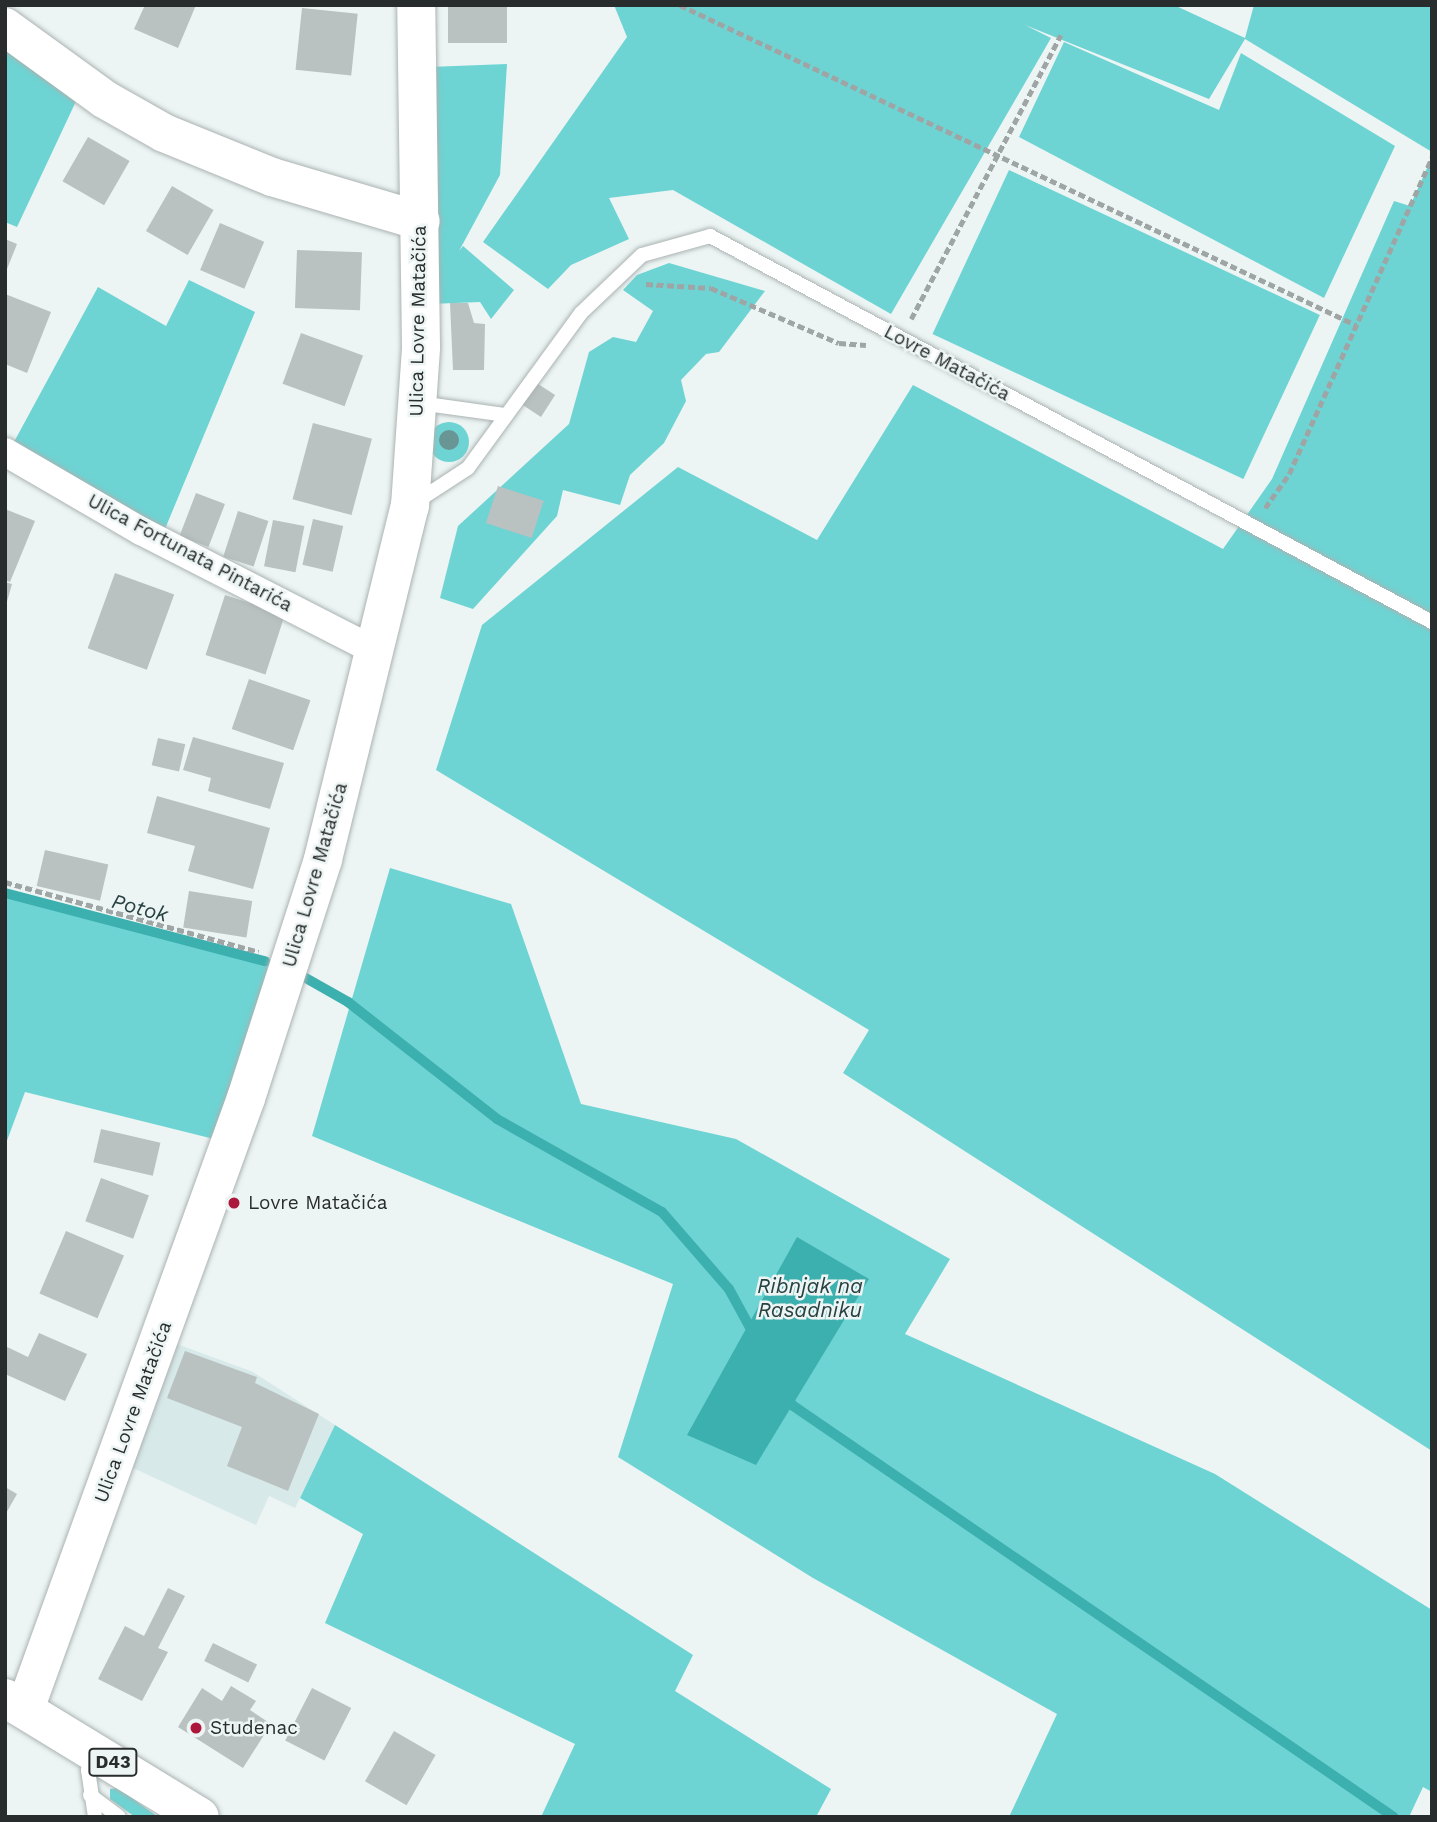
<!DOCTYPE html>
<meta charset="utf-8">
<style>
body{margin:0}
#map{position:relative;width:1437px;height:1822px;overflow:hidden;background:#ecf4f4;font-family:"Work Sans",sans-serif}
div>[style]{position:absolute}
[style*='--x']{left:calc(var(--x)*1px);top:calc(var(--y)*1px);width:calc(var(--w)*1px);rotate:calc(var(--a)*1deg)}
.built>*{inset:0;background:#d7e9e8}
.green>*{inset:0;background:#6dd4d3;transform-origin:0 0}
.round{border-radius:50%}
.water>*{inset:0;background:#3cb0af}
.stream>*{height:10px;margin:-5px;padding:0 5px;transform-origin:5px;border-radius:5px;background:#3cb0af}
.building>*{inset:0;background:#b9c1c1;transform-origin:0 0}
.path>*{height:4.5px;margin-top:-2.25px;transform-origin:0;background:repeating-linear-gradient(90deg,#9fa5a5 0 7px,transparent 0 10.5px)}
.roads{filter:drop-shadow(0 0 2px #abb2b2) drop-shadow(0 0 2px #abb2b2)}
.lane>*{height:14px;margin:-7px;padding:0 7px;transform-origin:7px;border-radius:7px;background:#fff}
.street>*{height:28px;margin:-14px;padding:0 14px;transform-origin:14px;border-radius:14px;background:#fff}
.secondary>*{height:38px;margin:-19px;padding:0 19px;transform-origin:19px;border-radius:19px;background:#fff}
.primary>*{height:38px;margin:-19px;padding:0 19px;transform-origin:19px;border-radius:19px;background:#fff}
.trees>*{width:20px;height:20px;margin:-10px;border-radius:50%;background:#6a9595}
.dots>*{width:19px;height:19px;translate:-50% -50%;box-sizing:border-box;border:4px solid #ecf4f4;border-radius:50%}
span{translate:-50% -50%;white-space:nowrap;text-align:center;line-height:1.15;-webkit-text-stroke:5px #ecf4f4;paint-order:stroke}
.shield-label span{padding:2px 5px;background:#ecf4f4;border:2px solid;border-radius:5px;-webkit-text-stroke-width:0}
.shield-label{font-size:18px;color:#292c2c;font-weight:700}
.street-label{font-size:19px;color:#292c2c}
.poi-label{font-size:19px;color:#292c2c}
.left{translate:0 -50%;text-align:left}
.water-label{font-size:21px;color:#284141;font-style:italic}
.frame{position:absolute;inset:0;border:7px solid #292c2c;pointer-events:none}
</style>
<div id="map">
<div class="built">
<i style="clip-path:polygon(174px 1343px,253px 1372px,335px 1425px,295px 1508px,269px 1496px,256px 1525px,131px 1467px)"></i>
</div>
<div class="green">
<i style="clip-path:polygon(614px 5px,1174px 5px,1245px 38px,1254px 5px,1432px 5px,1432px 152px,1245px 39px,1209px 99px,1025px 25px,1051px 38px,891px 314px,673px 190px,609px 198px,629px 239px,571px 265px,548px 289px,483px 242px,627px 37px)"></i>
<i style="clip-path:polygon(1064px 42px,1219px 110px,1241px 53px,1395px 146px,1324px 298px,1019px 137px)"></i>
<i style="clip-path:polygon(5px 46px,78px 97px,17px 227px,5px 222px)"></i>
<i style="clip-path:polygon(507px 64px,500px 175px,459px 251px,463px 246px,514px 290px,491px 319px,480px 302px,430px 304px,429px 67px)"></i>
<i style="clip-path:polygon(1432px 157px,1432px 1451px,843px 1073px,869px 1030px,436px 770px,482px 625px,678px 467px,817px 540px,913px 385px,1223px 549px,1272px 479px,1394px 201px,1410px 206px)"></i>
<i style="left:1009px;top:170px;width:343px;height:181px;rotate:25deg"></i>
<i style="clip-path:polygon(669px 263px,765px 291px,719px 352px,706px 354px,681px 380px,686px 401px,664px 443px,630px 475px,620px 505px,563px 490px,557px 516px,473px 609px,440px 598px,458px 526px,569px 424px,589px 352px,613px 337px,636px 342px,653px 311px,623px 290px,637px 275px)"></i>
<i style="clip-path:polygon(189px 280px,255px 312px,160px 541px,8px 453px,98px 287px,166px 326px)"></i>
<i class="round" style="left:429px;top:422px;width:40px;height:40px"></i>
<i style="clip-path:polygon(390px 868px,511px 904px,581px 1104px,736px 1139px,950px 1259px,905px 1334px,1215px 1474px,1432px 1610px,1432px 1792px,1423px 1787px,1409px 1817px,1009px 1817px,1057px 1714px,813px 1578px,618px 1457px,673px 1284px,312px 1136px)"></i>
<i style="clip-path:polygon(5px 893px,285px 968px,230px 1143px,25px 1092px,5px 1146px)"></i>
<i style="clip-path:polygon(335px 1425px,693px 1655px,675px 1691px,831px 1789px,816px 1817px,541px 1817px,575px 1744px,325px 1623px,363px 1534px,300px 1498px)"></i>
<i style="clip-path:polygon(118px 1788px,158px 1817px,135px 1817px,110px 1799px,110px 1789px)"></i>
</div>
<div class="water">
<i style="clip-path:polygon(797px 1237px,869px 1279px,756px 1465px,687px 1435px)"></i>
</div>
<div class="stream">
<i style="--x:5;--y:893;--w:269;--a:14.7"></i>
<i style="--x:304;--y:977;--w:51;--a:29.6"></i>
<i style="--x:348;--y:1002;--w:189;--a:38.1"></i>
<i style="--x:497;--y:1119;--w:189;--a:29.4"></i>
<i style="--x:662;--y:1212;--w:102;--a:49"></i>
<i style="--x:729;--y:1289;--w:52;--a:61.5"></i>
<i style="--x:786;--y:1394;--w:13;--a:61"></i>
<i style="--x:792;--y:1405;--w:729;--a:34.39"></i>
</div>
<div class="building">
<i style="clip-path:polygon(145px 5px,196px 5px,178px 48px,134px 29px)"></i>
<i style="left:448px;top:5px;width:59px;height:38px"></i>
<i style="left:302px;top:8px;width:56px;height:62px;rotate:6deg"></i>
<i style="left:88px;top:137px;width:48px;height:51px;rotate:30deg"></i>
<i style="left:172px;top:186px;width:48px;height:52px;rotate:30deg"></i>
<i style="left:220px;top:223px;width:48px;height:51px;rotate:23deg"></i>
<i style="clip-path:polygon(5px 239px,17px 244px,5px 274px)"></i>
<i style="left:297px;top:250px;width:65px;height:58px;rotate:2deg"></i>
<i style="clip-path:polygon(5px 294px,51px 312px,27px 373px,5px 364px)"></i>
<i style="clip-path:polygon(450px 303px,468px 303px,474px 323px,485px 324px,484px 370px,453px 370px)"></i>
<i style="left:301px;top:333px;width:66px;height:54px;rotate:20deg"></i>
<i style="left:535px;top:382px;width:24px;height:26px;rotate:33deg"></i>
<i style="left:313px;top:423px;width:61px;height:79px;rotate:15deg"></i>
<i style="left:498px;top:486px;width:48px;height:39px;rotate:18deg"></i>
<i style="left:196px;top:493px;width:31px;height:46px;rotate:21deg"></i>
<i style="clip-path:polygon(5px 509px,35px 521px,10px 582px,5px 580px)"></i>
<i style="left:238px;top:511px;width:32px;height:48px;rotate:18deg"></i>
<i style="left:313px;top:519px;width:31px;height:47px;rotate:13deg"></i>
<i style="left:273px;top:520px;width:32px;height:47px;rotate:11deg"></i>
<i style="left:115px;top:573px;width:63px;height:80px;rotate:20deg"></i>
<i style="clip-path:polygon(5px 582px,12px 584px,6px 605px,5px 605px)"></i>
<i style="left:225px;top:595px;width:63px;height:63px;rotate:18deg"></i>
<i style="left:249px;top:679px;width:65px;height:53px;rotate:19deg"></i>
<i style="clip-path:polygon(193px 737px,284px 763px,270px 809px,208px 791px,211px 778px,183px 770px)"></i>
<i style="left:158px;top:738px;width:28px;height:28px;rotate:13deg"></i>
<i style="clip-path:polygon(157px 796px,270px 828px,253px 889px,188px 871px,195px 846px,147px 833px)"></i>
<i style="left:45px;top:850px;width:65px;height:37px;rotate:13deg"></i>
<i style="left:189px;top:891px;width:64px;height:37px;rotate:9deg"></i>
<i style="left:101px;top:1129px;width:61px;height:34px;rotate:13deg"></i>
<i style="left:101px;top:1178px;width:51px;height:46px;rotate:20deg"></i>
<i style="left:66px;top:1231px;width:63px;height:68px;rotate:23deg"></i>
<i style="clip-path:polygon(39px 1333px,87px 1354px,65px 1401px,5px 1374px,5px 1346px,28px 1357px)"></i>
<i style="clip-path:polygon(185px 1351px,257px 1377px,255px 1383px,319px 1414px,288px 1491px,227px 1466px,242px 1427px,167px 1398px)"></i>
<i style="clip-path:polygon(5px 1487px,17px 1494px,5px 1515px)"></i>
<i style="clip-path:polygon(168px 1588px,185px 1596px,158px 1648px,168px 1652px,142px 1701px,98px 1679px,125px 1626px,144px 1636px)"></i>
<i style="left:213px;top:1643px;width:49px;height:20px;rotate:26deg"></i>
<i style="clip-path:polygon(231px 1686px,256px 1701px,250px 1710px,271px 1724px,243px 1768px,178px 1727px,202px 1688px,222px 1701px)"></i>
<i style="left:312px;top:1688px;width:44px;height:59px;rotate:27deg"></i>
<i style="left:394px;top:1731px;width:48px;height:58px;rotate:30deg"></i>
</div>
<div class="path">
<i style="--x:680;--y:5;--w:748;--a:25.33"></i>
<i style="--x:646;--y:284;--w:65;--a:3.5"></i>
<i style="--x:711;--y:288;--w:139;--a:23.3"></i>
<i style="--x:839;--y:343;--w:27;--a:4"></i>
<i style="--x:911;--y:319;--w:321;--a:-62.2"></i>
<i style="--x:1265;--y:508;--w:42;--a:-54.8"></i>
<i style="--x:1289;--y:474;--w:348;--a:-65.7"></i>
<i style="--x:5;--y:882;--w:263;--a:15.4"></i>
</div>
<div class="roads">
<div class="lane">
<i style="--x:419;--y:403;--w:88;--a:7.9"></i>
<i style="--x:416;--y:502;--w:62;--a:-33.2"></i>
<i style="--x:468;--y:468;--w:192;--a:-53.9"></i>
<i style="--x:581;--y:313;--w:84;--a:-43.6"></i>
<i style="--x:642;--y:255;--w:71;--a:-15.6"></i>
<i style="--x:710;--y:236;--w:819;--a:28.13"></i>
<i style="--x:93;--y:1755;--w:16;--a:108"></i>
<i style="--x:88;--y:1770;--w:48;--a:81.5"></i>
<i style="--x:90;--y:1795;--w:36;--a:37"></i>
</div>
<div class="street">
<i style="--x:5;--y:452;--w:157;--a:30.2"></i>
<i style="--x:141;--y:531;--w:264;--a:27.1"></i>
</div>
<div class="secondary">
<i style="--x:5;--y:27;--w:122;--a:36"></i>
<i style="--x:104;--y:99;--w:69;--a:29.5"></i>
<i style="--x:164;--y:133;--w:117;--a:22.2"></i>
<i style="--x:272;--y:177;--w:155;--a:16.5"></i>
<i style="--x:25;--y:1709;--w:650;--a:-70.11"></i>
<i style="--x:246;--y:1098;--w:251;--a:-72.1"></i>
<i style="--x:323;--y:859;--w:364;--a:-76.2"></i>
<i style="--x:410;--y:506;--w:159;--a:-86"></i>
<i style="--x:421;--y:347;--w:342;--a:-90.8"></i>
</div>
<div class="primary">
<i style="--x:5;--y:1698;--w:228;--a:31.4"></i>
</div>
</div>
<div class="trees">
<i style="left:449px;top:440px"></i>
</div>
<div class="dots">
<i style="left:234px;top:1203px;background:#ac173c"></i>
<i style="left:196px;top:1728px;background:#ac173c"></i>
</div>
<div class="shield-label">
<span style="left:113px;top:1762px">D43</span>
</div>
<div class="street-label">
<span style="left:418px;top:321px;rotate:-89deg">Ulica Lovre Matačića</span>
<span style="left:947px;top:363px;rotate:28deg">Lovre Matačića</span>
<span style="left:190px;top:553px;rotate:28deg">Ulica Fortunata Pintarića</span>
<span style="left:315px;top:875px;rotate:-74deg">Ulica Lovre Matačića</span>
<span style="left:133px;top:1412px;rotate:-70deg">Ulica Lovre Matačića</span>
</div>
<div class="poi-label">
<span class="left" style="left:248px;top:1203px">Lovre Matačića</span>
<span class="left" style="left:210px;top:1728px">Studenac</span>
</div>
<div class="water-label">
<span style="left:140px;top:908px;rotate:15deg">Potok</span>
<span style="left:810px;top:1298px">Ribnjak na<br>Rasadniku</span>
</div>
<div class="frame"></div>
</div>
